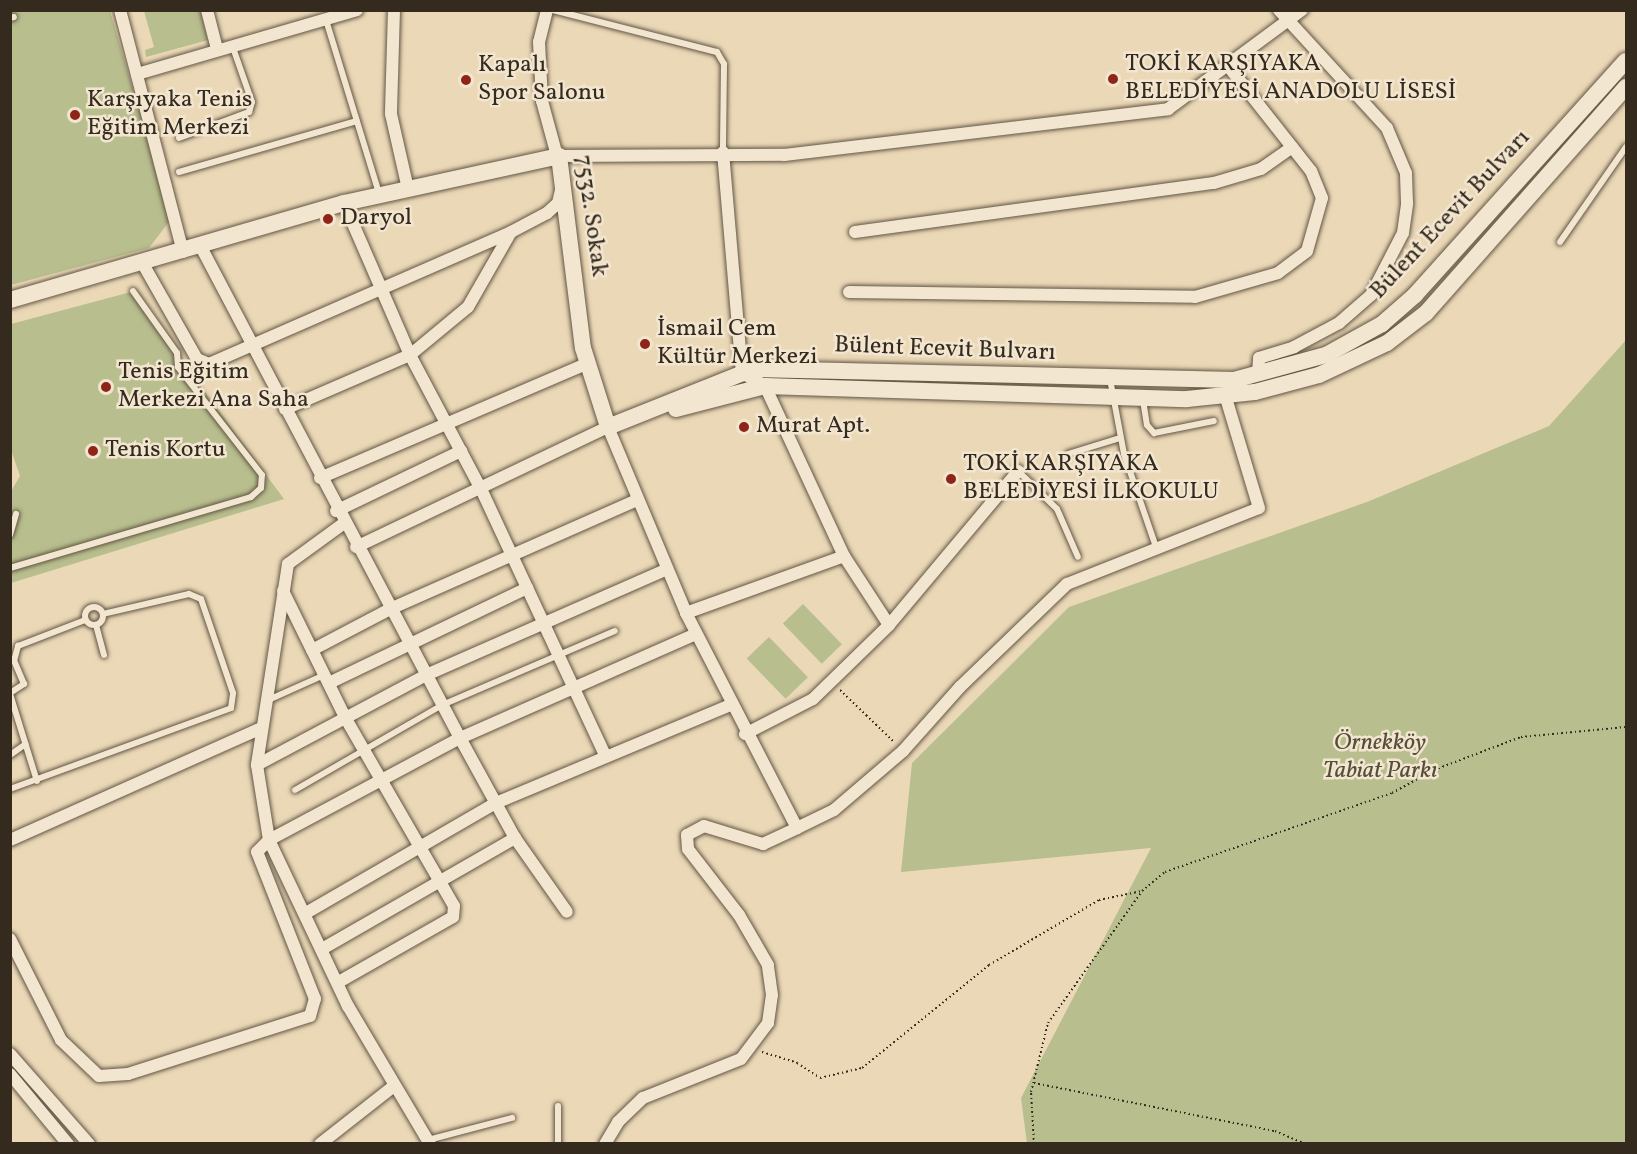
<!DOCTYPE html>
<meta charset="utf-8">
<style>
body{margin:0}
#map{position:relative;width:1637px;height:1154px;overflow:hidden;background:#ebd8b7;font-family:Vollkorn,serif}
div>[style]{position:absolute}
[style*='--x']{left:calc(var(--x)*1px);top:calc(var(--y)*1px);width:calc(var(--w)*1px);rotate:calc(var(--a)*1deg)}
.green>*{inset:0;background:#b8be8e;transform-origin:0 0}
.path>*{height:2px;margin-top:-1px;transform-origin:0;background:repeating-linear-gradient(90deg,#342a1e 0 1.5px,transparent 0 4.5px)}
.roads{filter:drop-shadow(0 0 2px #625644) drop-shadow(0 0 2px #625644)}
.lane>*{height:6px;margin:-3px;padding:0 3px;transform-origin:3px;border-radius:3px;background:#f2e6d0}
.lane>.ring{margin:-3px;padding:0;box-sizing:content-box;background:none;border:6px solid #f2e6d0;border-radius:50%}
.street>*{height:12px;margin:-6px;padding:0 6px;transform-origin:6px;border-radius:6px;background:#f2e6d0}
.secondary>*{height:16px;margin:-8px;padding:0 8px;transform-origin:8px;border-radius:8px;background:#f2e6d0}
.dots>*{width:16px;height:16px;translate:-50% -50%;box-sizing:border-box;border:3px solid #f2e6d0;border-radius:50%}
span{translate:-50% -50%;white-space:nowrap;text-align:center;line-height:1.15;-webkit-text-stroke:5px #f2e6d0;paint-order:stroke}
.poi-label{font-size:24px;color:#342a1e}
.left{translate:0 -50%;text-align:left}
.street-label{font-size:24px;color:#342a1e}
.park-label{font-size:24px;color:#554f3a;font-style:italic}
.frame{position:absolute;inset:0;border:12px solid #342a1e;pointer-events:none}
</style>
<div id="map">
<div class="green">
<i style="clip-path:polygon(11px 11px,110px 11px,171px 219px,149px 248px,11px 285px)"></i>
<i style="clip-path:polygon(144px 11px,200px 11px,208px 40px,146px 57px,145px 50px,154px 47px)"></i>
<i style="clip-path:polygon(131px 292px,284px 499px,11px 583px,10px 493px,20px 476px,11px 450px,11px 324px)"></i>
<i style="clip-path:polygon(1626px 340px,1626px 1143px,1027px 1143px,1021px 1098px,1151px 848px,901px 872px,912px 763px,1069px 607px,1367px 502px,1549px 426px)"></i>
<i style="left:803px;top:604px;width:56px;height:28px;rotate:46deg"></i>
<i style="left:769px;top:637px;width:56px;height:31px;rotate:46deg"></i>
</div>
<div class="path">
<i style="--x:840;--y:690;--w:75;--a:43.9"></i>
<i style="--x:762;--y:1052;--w:37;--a:17"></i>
<i style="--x:797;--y:1063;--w:27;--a:33"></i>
<i style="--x:820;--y:1078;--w:43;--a:-13.4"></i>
<i style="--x:862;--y:1068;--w:164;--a:-39"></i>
<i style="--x:989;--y:965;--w:128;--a:-30.6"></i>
<i style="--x:1099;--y:900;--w:44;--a:-11.8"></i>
<i style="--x:1034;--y:1083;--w:246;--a:11.3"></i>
<i style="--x:1275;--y:1131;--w:33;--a:23"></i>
<i style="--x:1034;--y:1144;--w:52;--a:-93.3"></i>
<i style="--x:1031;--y:1092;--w:71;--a:-76.2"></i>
<i style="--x:1048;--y:1023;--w:162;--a:-54.5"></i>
<i style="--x:1142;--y:891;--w:30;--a:-40"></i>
<i style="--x:1165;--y:872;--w:240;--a:-19.2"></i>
<i style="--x:1392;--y:793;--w:48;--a:-28.7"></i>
<i style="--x:1434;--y:770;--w:93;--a:-20.8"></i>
<i style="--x:1521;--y:737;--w:105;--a:-5.4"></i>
</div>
<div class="roads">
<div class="lane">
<i style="--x:553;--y:10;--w:169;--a:14.4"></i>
<i style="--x:717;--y:52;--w:14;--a:60"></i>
<i style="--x:724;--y:64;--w:88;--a:90.7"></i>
<i style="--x:10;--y:18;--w:4;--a:-14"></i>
<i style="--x:326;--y:20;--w:181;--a:73"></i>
<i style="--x:179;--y:138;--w:75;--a:-20.4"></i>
<i style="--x:249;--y:112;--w:10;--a:-73"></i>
<i style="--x:252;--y:102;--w:60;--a:-109.3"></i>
<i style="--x:179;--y:172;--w:185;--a:-16"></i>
<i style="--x:1560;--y:242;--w:116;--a:-55.2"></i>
<i style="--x:1110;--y:379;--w:76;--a:79.4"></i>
<i style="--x:1124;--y:454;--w:102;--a:71"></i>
<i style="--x:1143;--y:400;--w:25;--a:81"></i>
<i style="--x:1147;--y:425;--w:11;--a:49"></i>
<i style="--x:1154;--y:433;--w:61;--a:-11.3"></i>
<i style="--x:1068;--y:454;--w:54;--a:-17.1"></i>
<i style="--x:1018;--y:471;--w:54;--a:44.3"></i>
<i style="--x:1057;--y:509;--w:52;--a:66.4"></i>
<i style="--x:10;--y:535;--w:22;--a:-74"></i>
<i style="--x:10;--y:568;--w:251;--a:-16.4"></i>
<i style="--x:251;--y:497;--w:13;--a:-42"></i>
<i style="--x:261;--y:488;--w:13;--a:-86"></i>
<i style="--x:262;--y:475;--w:137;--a:-127.9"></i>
<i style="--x:178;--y:367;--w:14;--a:-94"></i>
<i style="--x:177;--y:353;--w:76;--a:-125.4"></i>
<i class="ring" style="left:85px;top:607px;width:12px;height:12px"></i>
<i style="--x:96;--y:625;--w:31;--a:75"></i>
<i style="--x:10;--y:693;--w:17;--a:-33"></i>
<i style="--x:24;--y:684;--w:25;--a:-113"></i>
<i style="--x:14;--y:661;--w:16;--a:-75"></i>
<i style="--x:18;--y:646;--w:72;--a:-21.2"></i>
<i style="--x:10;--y:694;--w:91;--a:72.8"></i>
<i style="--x:266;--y:701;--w:64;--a:-24.1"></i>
<i style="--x:10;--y:755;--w:19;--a:-35"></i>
<i style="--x:10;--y:789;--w:235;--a:-20.1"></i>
<i style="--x:231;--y:708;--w:15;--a:-82"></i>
<i style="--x:233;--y:693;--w:99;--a:-108.8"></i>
<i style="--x:201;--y:599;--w:13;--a:-157"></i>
<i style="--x:189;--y:594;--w:88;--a:166.9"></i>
<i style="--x:295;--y:790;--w:170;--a:-30"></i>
<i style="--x:442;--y:705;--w:188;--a:-23.2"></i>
<i style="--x:558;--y:1106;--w:38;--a:90"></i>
<i style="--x:428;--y:1140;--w:87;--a:-14.7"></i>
</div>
<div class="street">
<i style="--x:120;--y:10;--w:250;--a:75.4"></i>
<i style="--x:207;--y:10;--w:40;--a:75.6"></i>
<i style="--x:394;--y:10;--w:104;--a:91.7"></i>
<i style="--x:391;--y:114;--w:77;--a:77.2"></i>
<i style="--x:547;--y:10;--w:33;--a:104"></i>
<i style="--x:539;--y:42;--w:59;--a:87.1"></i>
<i style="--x:542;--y:101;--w:64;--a:74.7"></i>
<i style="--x:137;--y:74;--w:229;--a:-16.2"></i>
<i style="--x:723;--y:152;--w:222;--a:85.1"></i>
<i style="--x:742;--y:373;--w:26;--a:29"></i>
<i style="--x:765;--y:386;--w:187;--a:65.1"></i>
<i style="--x:844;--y:556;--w:82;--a:56.9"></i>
<i style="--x:559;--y:156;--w:225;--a:-0.3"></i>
<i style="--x:784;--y:155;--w:387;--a:-6.8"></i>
<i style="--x:1168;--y:109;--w:167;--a:-36.5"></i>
<i style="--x:344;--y:203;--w:166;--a:66.5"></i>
<i style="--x:410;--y:355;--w:152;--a:62.1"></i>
<i style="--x:481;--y:489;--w:291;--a:65"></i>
<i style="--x:855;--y:232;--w:362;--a:-7.8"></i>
<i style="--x:1214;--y:183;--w:49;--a:-16.6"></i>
<i style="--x:1261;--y:169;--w:38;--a:-35"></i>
<i style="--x:201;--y:247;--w:555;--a:62.19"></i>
<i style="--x:460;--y:738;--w:114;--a:61.2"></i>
<i style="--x:515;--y:838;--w:90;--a:54.9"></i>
<i style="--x:143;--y:264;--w:109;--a:60.4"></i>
<i style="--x:197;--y:359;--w:13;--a:23"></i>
<i style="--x:209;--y:364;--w:330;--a:-23.6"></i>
<i style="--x:849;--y:292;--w:346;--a:0.8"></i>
<i style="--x:1195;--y:297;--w:86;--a:-16.1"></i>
<i style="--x:1278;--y:273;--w:36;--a:-37"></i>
<i style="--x:1307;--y:251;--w:55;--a:-74.2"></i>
<i style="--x:1322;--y:198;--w:29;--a:-112"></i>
<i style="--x:1311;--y:171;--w:134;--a:-128.3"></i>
<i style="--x:1258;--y:374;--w:16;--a:-86"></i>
<i style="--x:1259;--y:358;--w:37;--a:-17"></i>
<i style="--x:1294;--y:347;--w:51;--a:-28.1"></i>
<i style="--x:1339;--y:323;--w:43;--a:-41.2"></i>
<i style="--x:1371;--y:295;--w:70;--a:-62.7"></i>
<i style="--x:1403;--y:233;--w:30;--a:-82"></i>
<i style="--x:1407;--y:203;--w:30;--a:-92"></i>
<i style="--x:1406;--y:173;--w:49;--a:-112.9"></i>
<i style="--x:1387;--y:128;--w:160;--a:-132.5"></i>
<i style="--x:285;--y:409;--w:136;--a:-23.4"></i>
<i style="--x:410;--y:355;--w:75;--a:-39.6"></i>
<i style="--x:468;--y:307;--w:86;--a:-60.2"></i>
<i style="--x:511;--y:232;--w:41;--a:-27.8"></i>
<i style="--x:547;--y:213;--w:15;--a:-42"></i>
<i style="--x:558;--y:203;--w:13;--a:-77"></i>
<i style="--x:320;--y:478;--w:292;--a:-23.2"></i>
<i style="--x:336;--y:511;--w:139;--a:-25.6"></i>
<i style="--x:343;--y:524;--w:68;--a:144"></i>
<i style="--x:288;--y:564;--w:203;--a:98.8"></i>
<i style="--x:257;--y:765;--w:76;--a:80.9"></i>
<i style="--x:269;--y:840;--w:184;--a:64.6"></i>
<i style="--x:348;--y:1006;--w:161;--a:59.3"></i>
<i style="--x:356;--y:547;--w:279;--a:-25.5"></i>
<i style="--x:608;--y:427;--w:202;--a:67.2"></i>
<i style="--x:686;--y:613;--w:242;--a:62.7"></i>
<i style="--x:797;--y:828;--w:41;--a:-25.9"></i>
<i style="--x:834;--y:810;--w:91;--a:-40.5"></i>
<i style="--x:903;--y:751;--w:86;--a:-48.3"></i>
<i style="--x:960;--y:687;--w:149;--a:-43.9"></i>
<i style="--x:1067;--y:584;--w:206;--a:-21.6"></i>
<i style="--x:1259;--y:508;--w:118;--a:-106.7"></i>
<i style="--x:283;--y:591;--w:143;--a:63.8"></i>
<i style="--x:346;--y:719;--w:216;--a:60"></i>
<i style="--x:454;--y:906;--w:11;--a:95"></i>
<i style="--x:453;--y:917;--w:133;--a:150.4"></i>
<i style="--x:686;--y:613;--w:168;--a:-19.8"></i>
<i style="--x:312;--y:650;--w:88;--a:-27.7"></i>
<i style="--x:390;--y:609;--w:270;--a:-23.8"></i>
<i style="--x:329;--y:683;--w:220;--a:-25.6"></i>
<i style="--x:745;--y:734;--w:76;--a:-27.2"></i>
<i style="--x:813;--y:699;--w:106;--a:-44.2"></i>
<i style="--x:889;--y:625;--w:201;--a:-50"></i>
<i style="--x:257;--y:765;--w:191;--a:-28"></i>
<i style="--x:426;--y:675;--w:263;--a:-23.7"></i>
<i style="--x:10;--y:840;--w:273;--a:-24"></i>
<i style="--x:306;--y:913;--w:220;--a:-30.1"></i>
<i style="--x:496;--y:803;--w:254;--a:-22.7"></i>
<i style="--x:10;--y:939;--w:113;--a:63.2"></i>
<i style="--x:61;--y:1040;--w:52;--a:43.5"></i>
<i style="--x:99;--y:1076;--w:29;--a:-4"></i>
<i style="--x:128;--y:1074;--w:191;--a:-17.7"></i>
<i style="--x:310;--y:1016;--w:18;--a:-74"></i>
<i style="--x:315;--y:999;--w:158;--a:-111.5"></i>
<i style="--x:257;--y:852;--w:17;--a:-45"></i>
<i style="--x:269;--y:840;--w:217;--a:-28.1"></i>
<i style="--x:460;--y:738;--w:258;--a:-23.8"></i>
<i style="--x:322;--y:949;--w:223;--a:-29.9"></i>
<i style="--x:10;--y:1054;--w:120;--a:48.7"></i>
<i style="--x:10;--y:1074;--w:91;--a:50.4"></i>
<i style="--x:320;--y:1144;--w:94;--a:-38.1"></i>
<i style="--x:605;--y:1144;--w:26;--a:-59"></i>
<i style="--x:618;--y:1122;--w:35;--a:-44"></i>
<i style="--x:643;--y:1098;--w:105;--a:-21.7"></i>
<i style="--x:741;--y:1059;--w:45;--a:-53.1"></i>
<i style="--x:768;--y:1023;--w:28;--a:-82"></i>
<i style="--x:772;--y:995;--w:30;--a:-98"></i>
<i style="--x:768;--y:965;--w:58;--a:-120.1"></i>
<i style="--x:739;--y:915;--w:83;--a:-127.7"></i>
<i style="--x:688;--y:849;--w:14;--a:-94"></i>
<i style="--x:687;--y:835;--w:19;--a:-28"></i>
<i style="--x:704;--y:826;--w:62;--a:17"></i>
<i style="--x:763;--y:844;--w:38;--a:-25"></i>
</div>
<div class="secondary">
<i style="--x:10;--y:300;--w:348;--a:-16.2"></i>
<i style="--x:344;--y:203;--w:220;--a:-12.3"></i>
<i style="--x:559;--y:156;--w:193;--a:82.9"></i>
<i style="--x:583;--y:348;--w:83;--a:72.4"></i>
<i style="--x:676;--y:409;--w:92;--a:-14.5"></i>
<i style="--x:765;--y:386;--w:422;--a:1.8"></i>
<i style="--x:1187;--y:399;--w:68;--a:-5.9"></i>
<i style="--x:1255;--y:392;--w:66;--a:-14.9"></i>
<i style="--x:1319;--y:375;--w:75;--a:-25.2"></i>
<i style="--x:1387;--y:343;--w:49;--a:-37.6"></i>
<i style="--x:1426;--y:313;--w:302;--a:-48.5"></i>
<i style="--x:608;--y:427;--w:156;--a:-21.8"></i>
<i style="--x:753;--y:369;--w:481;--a:1.3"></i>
<i style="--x:1234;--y:380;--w:95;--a:-15.2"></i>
<i style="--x:1326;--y:355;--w:64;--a:-29"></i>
<i style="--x:1382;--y:324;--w:44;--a:-41.3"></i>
<i style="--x:1415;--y:295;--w:315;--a:-48"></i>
</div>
</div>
<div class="dots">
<i style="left:1113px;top:79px;background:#8f2418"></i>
<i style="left:466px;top:80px;background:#8f2418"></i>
<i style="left:75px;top:115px;background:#8f2418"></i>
<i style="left:328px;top:219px;background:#8f2418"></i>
<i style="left:645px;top:344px;background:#8f2418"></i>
<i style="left:106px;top:387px;background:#8f2418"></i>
<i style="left:744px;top:427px;background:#8f2418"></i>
<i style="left:93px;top:451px;background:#8f2418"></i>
<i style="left:951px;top:479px;background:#8f2418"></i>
</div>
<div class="poi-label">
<span class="left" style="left:1125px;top:79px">TOKİ KARŞIYAKA<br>BELEDİYESİ ANADOLU LİSESİ</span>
<span class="left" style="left:478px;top:80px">Kapalı<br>Spor Salonu</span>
<span class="left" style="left:87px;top:115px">Karşıyaka Tenis<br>Eğitim Merkezi</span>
<span class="left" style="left:340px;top:219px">Daryol</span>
<span class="left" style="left:657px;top:344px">İsmail Cem<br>Kültür Merkezi</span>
<span class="left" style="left:118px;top:387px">Tenis Eğitim<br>Merkezi Ana Saha</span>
<span class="left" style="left:756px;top:427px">Murat Apt.</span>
<span class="left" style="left:105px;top:451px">Tenis Kortu</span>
<span class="left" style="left:963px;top:479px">TOKİ KARŞIYAKA<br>BELEDİYESİ İLKOKULU</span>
</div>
<div class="street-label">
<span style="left:1451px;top:215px;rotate:-47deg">Bülent Ecevit Bulvarı</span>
<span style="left:590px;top:216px;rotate:82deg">7532. Sokak</span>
<span style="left:945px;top:350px;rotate:2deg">Bülent Ecevit Bulvarı</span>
</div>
<div class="park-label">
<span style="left:1380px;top:758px">Örnekköy<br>Tabiat Parkı</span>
</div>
<div class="frame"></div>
</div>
